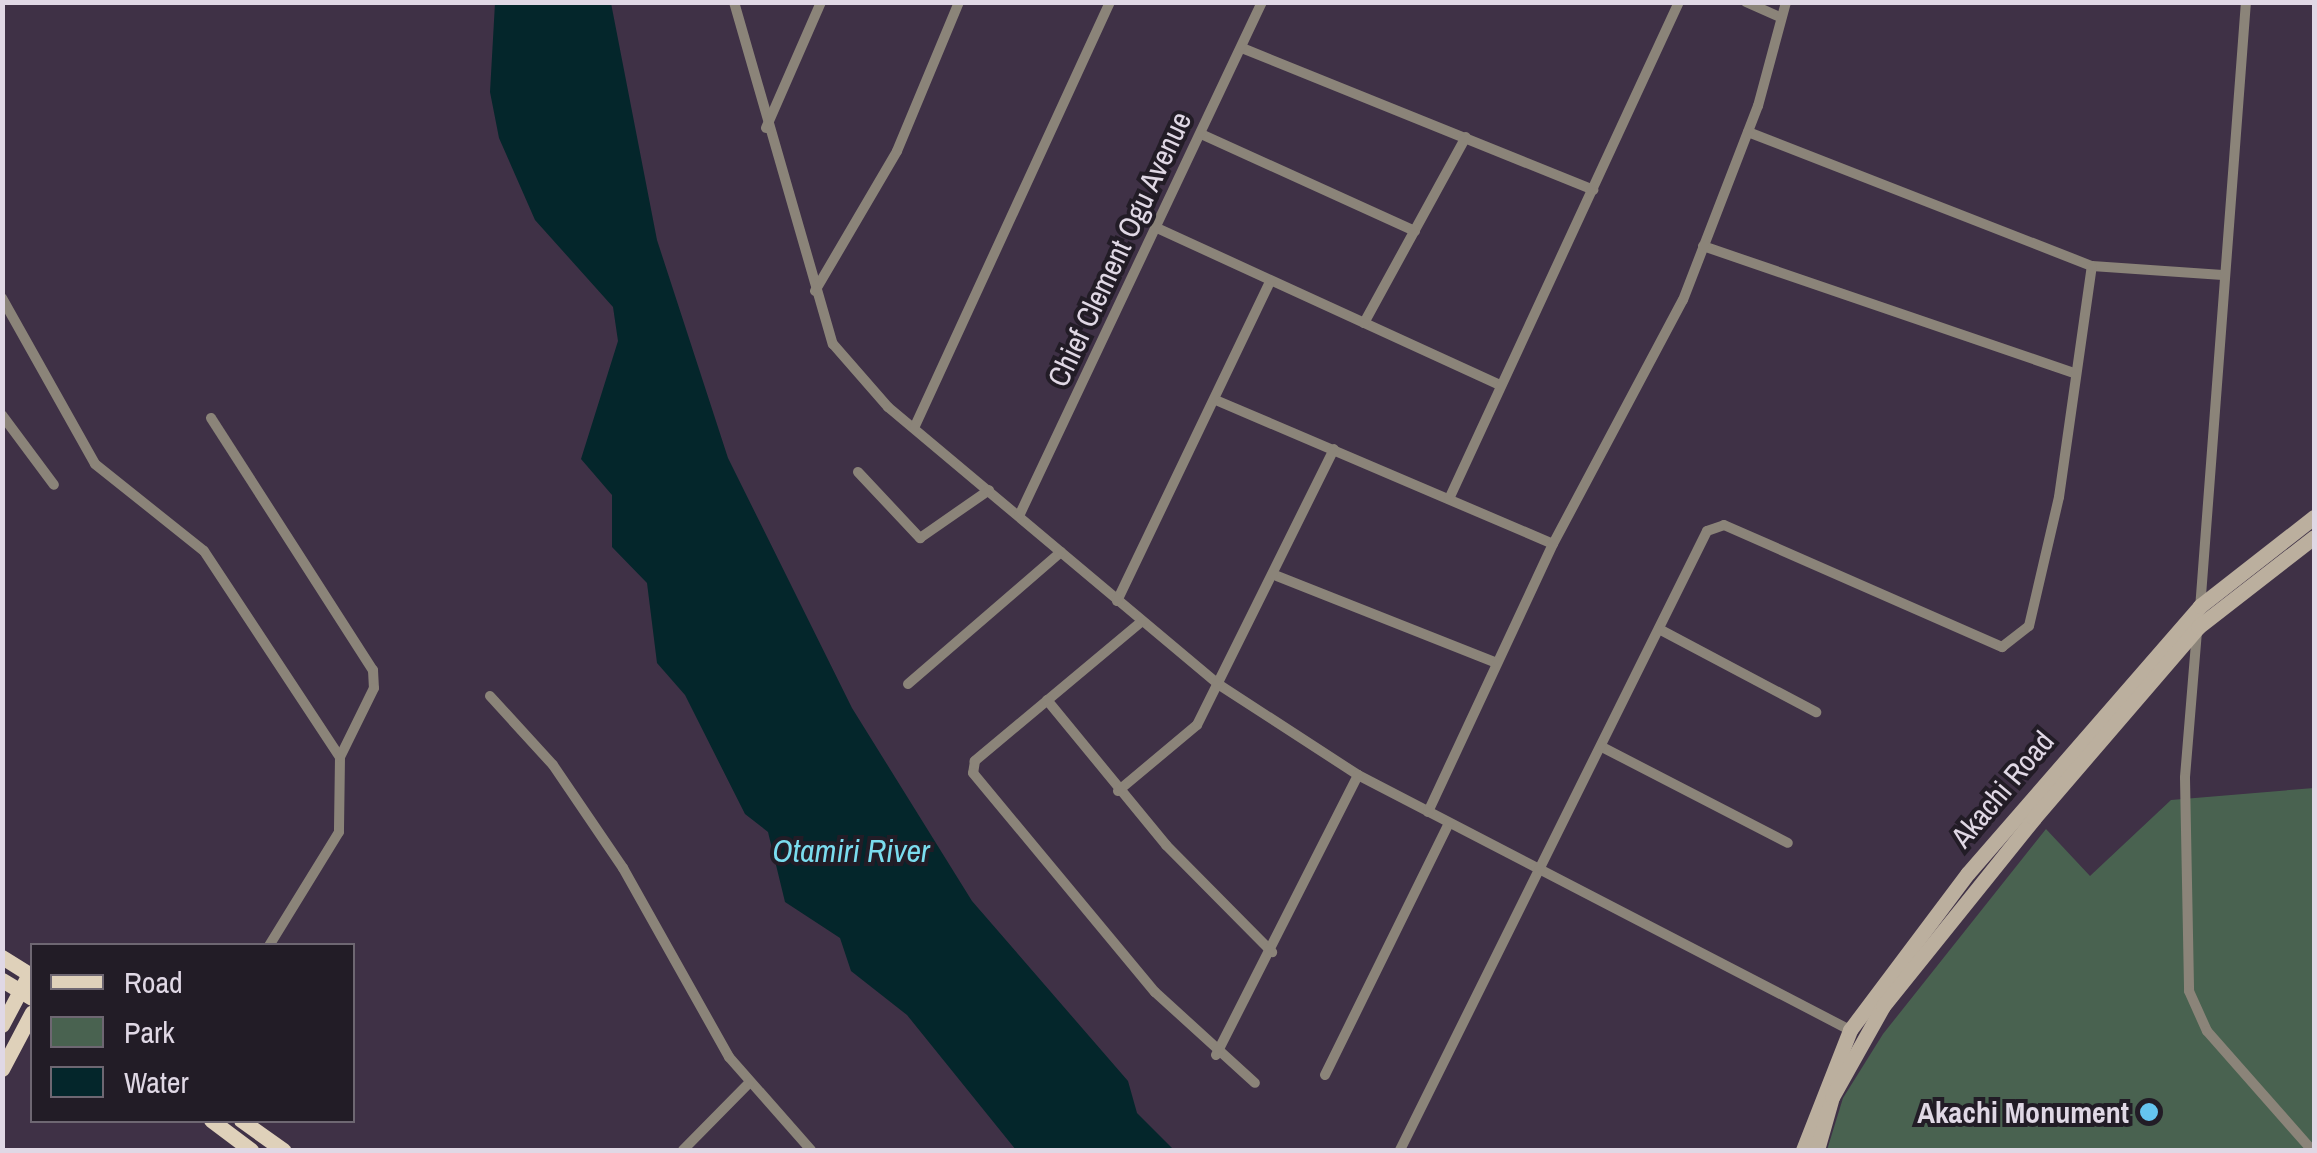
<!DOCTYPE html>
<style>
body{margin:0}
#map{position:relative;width:2317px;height:1153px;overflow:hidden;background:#3f3146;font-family:"Archivo Narrow",sans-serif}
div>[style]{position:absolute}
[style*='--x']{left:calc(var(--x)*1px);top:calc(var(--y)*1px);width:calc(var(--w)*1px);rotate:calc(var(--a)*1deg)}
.green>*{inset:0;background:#496250}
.water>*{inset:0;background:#04262b}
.street>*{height:10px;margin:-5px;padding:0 5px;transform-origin:5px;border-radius:5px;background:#8b8479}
.secondary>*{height:15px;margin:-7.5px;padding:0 7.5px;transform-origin:7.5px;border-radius:7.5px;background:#bbaf9e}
.primary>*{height:15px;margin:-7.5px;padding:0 7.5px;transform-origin:7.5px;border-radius:7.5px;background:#dfd1ba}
.dots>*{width:28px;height:28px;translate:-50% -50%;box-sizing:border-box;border:5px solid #221c26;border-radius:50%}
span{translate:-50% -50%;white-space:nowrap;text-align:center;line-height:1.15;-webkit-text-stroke:8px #221c26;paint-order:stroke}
.street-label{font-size:30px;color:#e0d8e5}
.poi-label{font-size:30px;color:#e0d8e5;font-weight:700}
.right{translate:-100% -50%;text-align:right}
.water-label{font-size:32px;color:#7adcee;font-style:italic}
.frame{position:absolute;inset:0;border:5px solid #e0d8e5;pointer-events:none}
.legend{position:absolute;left:30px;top:943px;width:325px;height:180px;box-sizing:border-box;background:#221c26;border:2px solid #6e6772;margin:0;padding:12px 18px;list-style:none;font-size:30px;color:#e0d8e5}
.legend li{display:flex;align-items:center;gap:20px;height:50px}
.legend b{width:50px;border:2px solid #6e6772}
</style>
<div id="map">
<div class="green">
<i style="clip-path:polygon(2314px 788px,2314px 1150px,1827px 1150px,1843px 1098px,1883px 1034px,2046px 829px,2090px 876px,2171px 800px)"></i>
</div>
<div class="water">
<i style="clip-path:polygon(495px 3px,611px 3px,657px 240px,728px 458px,852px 708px,972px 901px,1128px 1081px,1137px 1113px,1174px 1150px,1016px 1150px,907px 1015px,851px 971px,840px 938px,785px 902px,768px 832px,745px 814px,685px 695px,657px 663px,647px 583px,612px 547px,612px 495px,581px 459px,618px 341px,613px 307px,535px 220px,499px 138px,490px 92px)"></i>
</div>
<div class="street">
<i style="--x:734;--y:2;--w:356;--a:73.9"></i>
<i style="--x:833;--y:344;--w:84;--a:48.9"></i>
<i style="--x:888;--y:407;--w:434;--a:40"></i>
<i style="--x:1221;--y:686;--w:163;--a:33"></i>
<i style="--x:1358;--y:775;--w:554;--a:27.4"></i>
<i style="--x:1746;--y:2;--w:37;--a:24"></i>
<i style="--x:1242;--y:48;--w:379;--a:22"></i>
<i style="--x:766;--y:128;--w:137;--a:-66.4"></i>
<i style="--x:1748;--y:132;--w:369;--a:21.3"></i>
<i style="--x:2092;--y:266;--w:131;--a:3.9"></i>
<i style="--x:1201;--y:134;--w:235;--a:24.4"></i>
<i style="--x:1157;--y:228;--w:375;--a:24.6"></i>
<i style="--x:1703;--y:246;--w:392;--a:18.9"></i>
<i style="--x:815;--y:291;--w:162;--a:-59.6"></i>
<i style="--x:897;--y:151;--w:161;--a:-67.4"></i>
<i style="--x:2;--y:298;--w:190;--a:60.7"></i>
<i style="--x:95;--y:464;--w:139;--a:38.6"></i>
<i style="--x:204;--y:551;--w:247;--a:56.6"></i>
<i style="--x:340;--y:757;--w:75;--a:90.8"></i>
<i style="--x:339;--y:832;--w:134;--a:121.6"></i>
<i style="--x:1364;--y:323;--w:212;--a:-61.3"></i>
<i style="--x:1218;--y:401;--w:364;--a:23.1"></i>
<i style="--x:2;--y:415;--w:87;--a:53.4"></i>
<i style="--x:211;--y:418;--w:300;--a:57.3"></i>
<i style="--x:373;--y:670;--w:18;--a:87"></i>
<i style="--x:374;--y:688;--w:77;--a:116.2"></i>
<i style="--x:915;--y:426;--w:467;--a:-65.3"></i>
<i style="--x:858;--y:472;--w:91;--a:46.8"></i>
<i style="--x:920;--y:538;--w:84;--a:-34.8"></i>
<i style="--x:1449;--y:499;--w:548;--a:-65.17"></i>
<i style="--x:1019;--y:516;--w:569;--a:-64.7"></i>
<i style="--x:1277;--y:576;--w:233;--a:21.6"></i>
<i style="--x:1117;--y:601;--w:355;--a:-64.4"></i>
<i style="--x:2200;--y:609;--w:609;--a:-85.67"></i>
<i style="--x:1141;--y:622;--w:217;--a:140.1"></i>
<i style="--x:975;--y:761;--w:12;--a:99"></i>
<i style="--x:973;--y:773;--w:285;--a:50.3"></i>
<i style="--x:1155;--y:992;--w:135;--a:42.3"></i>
<i style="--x:1659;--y:629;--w:178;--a:27.9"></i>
<i style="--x:2197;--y:631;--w:147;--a:94.7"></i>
<i style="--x:2185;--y:778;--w:213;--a:88.9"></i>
<i style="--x:2189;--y:991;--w:44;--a:65.8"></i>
<i style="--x:2207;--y:1031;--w:159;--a:48.6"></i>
<i style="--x:908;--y:684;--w:202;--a:-40.8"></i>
<i style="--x:490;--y:696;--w:93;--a:47.6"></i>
<i style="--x:553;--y:765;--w:125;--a:55.8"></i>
<i style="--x:623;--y:868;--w:217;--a:60.7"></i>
<i style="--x:729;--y:1057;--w:124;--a:48.6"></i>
<i style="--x:1047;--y:700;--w:188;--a:50.6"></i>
<i style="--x:1166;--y:845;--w:151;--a:45.3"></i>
<i style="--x:1602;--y:747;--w:209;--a:27.3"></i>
<i style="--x:1118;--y:791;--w:103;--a:-39.9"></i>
<i style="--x:1197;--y:725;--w:308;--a:-63.6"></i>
<i style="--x:1428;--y:812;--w:296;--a:-65"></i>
<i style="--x:1553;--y:544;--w:276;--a:-62"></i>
<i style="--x:1683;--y:300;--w:208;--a:-68.9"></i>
<i style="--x:1758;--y:106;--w:108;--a:-74.9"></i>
<i style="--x:1216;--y:1055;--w:314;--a:-63.1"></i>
<i style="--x:1325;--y:1075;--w:281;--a:-63.8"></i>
<i style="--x:683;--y:1150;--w:93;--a:-45.4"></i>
<i style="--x:1400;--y:1150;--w:691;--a:-63.62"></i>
<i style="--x:1707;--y:531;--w:18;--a:-19"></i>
<i style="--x:1724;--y:525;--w:304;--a:23.7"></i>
<i style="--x:2002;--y:647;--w:34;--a:-38"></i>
<i style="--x:2029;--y:626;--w:132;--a:-76.9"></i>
<i style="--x:2059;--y:497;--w:233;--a:-81.9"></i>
</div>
<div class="secondary">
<i style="--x:1803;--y:1150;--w:129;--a:-68.6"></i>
<i style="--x:1850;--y:1030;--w:196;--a:-53.1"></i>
<i style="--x:1968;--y:873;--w:354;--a:-49"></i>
<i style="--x:2200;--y:606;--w:145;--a:-38"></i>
<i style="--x:1817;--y:1150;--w:55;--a:-74.2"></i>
<i style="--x:1832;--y:1097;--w:104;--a:-60.7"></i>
<i style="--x:1883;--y:1006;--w:241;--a:-51.2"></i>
<i style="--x:2034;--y:818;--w:252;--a:-49.3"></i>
<i style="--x:2198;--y:627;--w:147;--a:-37.8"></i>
</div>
<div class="primary">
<i style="--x:2;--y:957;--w:36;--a:32"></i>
<i style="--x:2;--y:980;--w:35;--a:31"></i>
<i style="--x:2;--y:1025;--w:58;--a:-62.1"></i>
<i style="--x:2;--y:1069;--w:64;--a:-62.2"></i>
<i style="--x:211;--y:1120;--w:50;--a:36.9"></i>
<i style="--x:241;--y:1120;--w:52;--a:35.5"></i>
</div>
<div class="dots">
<i style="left:2149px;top:1112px;background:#65c4ef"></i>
</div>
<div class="street-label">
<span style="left:1119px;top:249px;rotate:-65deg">Chief Clement Ogu Avenue</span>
<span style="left:2002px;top:789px;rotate:-50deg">Akachi Road</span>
</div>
<div class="poi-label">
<span class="right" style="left:2129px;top:1112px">Akachi Monument</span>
</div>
<div class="water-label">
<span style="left:851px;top:851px">Otamiri River</span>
</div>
<div class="frame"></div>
<ul class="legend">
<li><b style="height:12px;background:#dfd1ba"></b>Road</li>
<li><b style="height:28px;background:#496250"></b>Park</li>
<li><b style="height:28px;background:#04262b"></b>Water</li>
</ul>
</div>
